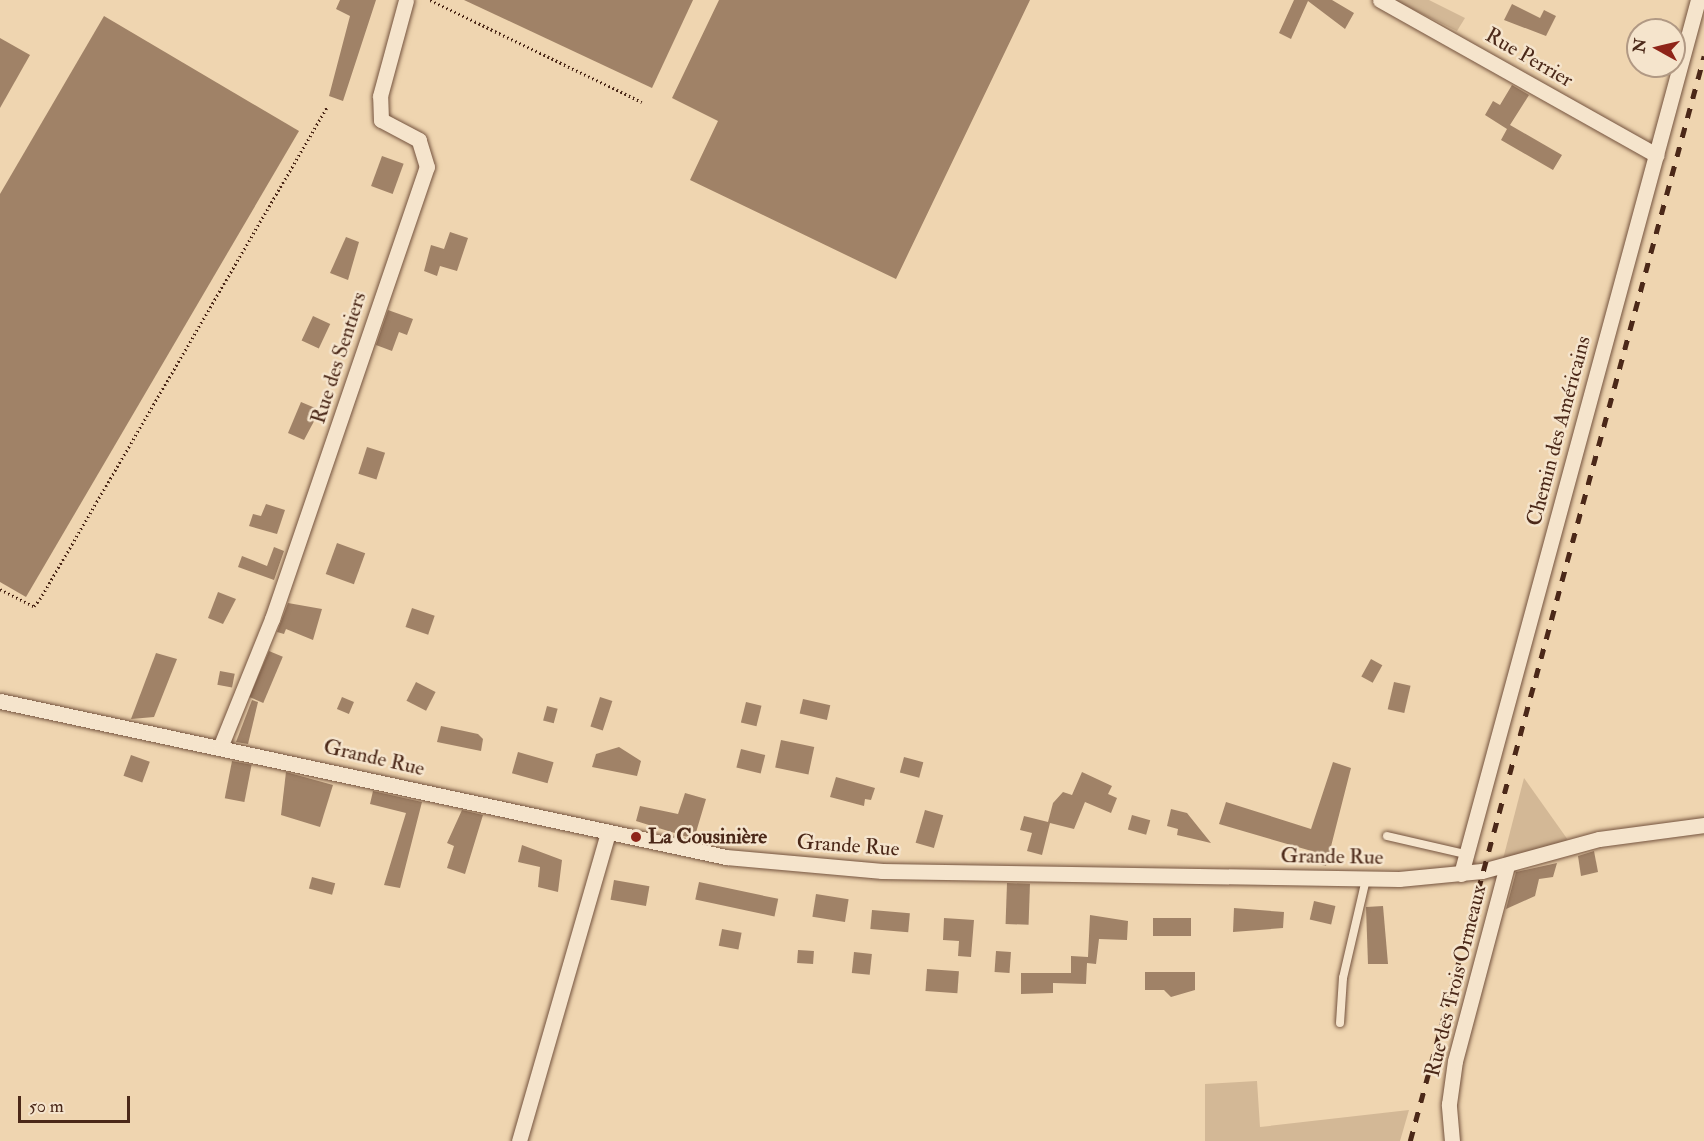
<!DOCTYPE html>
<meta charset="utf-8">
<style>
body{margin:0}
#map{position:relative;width:1704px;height:1141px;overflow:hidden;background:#efd5b0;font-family:"IM FELL Double Pica",serif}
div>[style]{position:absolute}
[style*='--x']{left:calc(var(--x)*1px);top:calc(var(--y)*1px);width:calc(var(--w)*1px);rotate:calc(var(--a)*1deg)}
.green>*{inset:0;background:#d3b896}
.building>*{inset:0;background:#a08267;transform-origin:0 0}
.path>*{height:3px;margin-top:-1.5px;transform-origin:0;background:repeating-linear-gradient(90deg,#4b2818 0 1.5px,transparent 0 4.5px)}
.roads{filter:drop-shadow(0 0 2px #74533e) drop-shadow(0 0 2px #74533e)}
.service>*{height:8px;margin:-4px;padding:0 4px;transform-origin:4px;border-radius:4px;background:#f5e4cc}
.minor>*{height:15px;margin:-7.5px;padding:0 7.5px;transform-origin:7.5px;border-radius:7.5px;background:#f5e4cc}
.rail>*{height:4.5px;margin-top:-2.25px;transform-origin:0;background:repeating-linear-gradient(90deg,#4b2818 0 10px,transparent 0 20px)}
.dots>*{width:16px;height:16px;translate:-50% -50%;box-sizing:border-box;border:3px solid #f5e4cc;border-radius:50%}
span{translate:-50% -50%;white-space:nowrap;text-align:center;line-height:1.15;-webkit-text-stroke:5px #f5e4cc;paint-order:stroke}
.street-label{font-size:21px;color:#4b2818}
.poi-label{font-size:21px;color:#4b2818;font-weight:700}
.left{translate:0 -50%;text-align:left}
.north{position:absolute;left:1626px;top:18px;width:60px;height:60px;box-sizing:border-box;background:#f5e4cc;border:2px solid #b19984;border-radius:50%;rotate:278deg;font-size:16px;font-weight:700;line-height:24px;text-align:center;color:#4b2818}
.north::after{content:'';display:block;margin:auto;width:21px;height:27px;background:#8f2418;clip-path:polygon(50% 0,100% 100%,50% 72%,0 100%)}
.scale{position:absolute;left:18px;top:1096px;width:112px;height:27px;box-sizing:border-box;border:3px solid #4b2818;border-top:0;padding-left:8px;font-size:18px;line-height:21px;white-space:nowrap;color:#4b2818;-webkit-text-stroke:4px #f5e4cc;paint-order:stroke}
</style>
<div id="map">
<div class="green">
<i style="clip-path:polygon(1394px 0,1429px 0,1465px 18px,1457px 31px)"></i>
<i style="clip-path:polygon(1524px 778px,1568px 840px,1503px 859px)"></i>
<i style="clip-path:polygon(1257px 1081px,1260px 1127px,1409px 1110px,1400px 1141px,1205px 1141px,1205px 1084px)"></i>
</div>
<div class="building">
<i style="clip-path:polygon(340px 0,376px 0,343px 101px,329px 96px,350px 16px,336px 9px)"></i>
<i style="clip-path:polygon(464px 0,693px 0,652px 88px)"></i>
<i style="clip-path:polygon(719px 0,1030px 0,896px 279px,690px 180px,718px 121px,672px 98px)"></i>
<i style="clip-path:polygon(1294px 0,1332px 0,1354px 13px,1345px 29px,1308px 1px,1291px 39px,1279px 33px)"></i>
<i style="clip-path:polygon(1512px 4px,1540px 18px,1544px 10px,1556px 16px,1546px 36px,1504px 20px)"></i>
<i style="clip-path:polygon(104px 16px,299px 131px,26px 597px,0 582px,0 194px)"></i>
<i style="clip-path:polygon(0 38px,30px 55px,0 108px)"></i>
<i style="clip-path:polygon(1512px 85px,1529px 95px,1510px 125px,1562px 155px,1553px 170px,1501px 140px,1507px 129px,1485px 115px,1493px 101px,1500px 105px)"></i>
<i style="left:382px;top:156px;width:23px;height:32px;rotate:20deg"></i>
<i style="clip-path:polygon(450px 232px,468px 238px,457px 271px,440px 266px,437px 276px,424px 271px,431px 245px,444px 249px)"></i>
<i style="clip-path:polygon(346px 237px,359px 242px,348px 280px,330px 273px)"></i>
<i style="clip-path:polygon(388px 310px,413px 319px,407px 335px,399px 332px,392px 351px,376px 345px)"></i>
<i style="left:313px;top:316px;width:19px;height:27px;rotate:25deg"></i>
<i style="clip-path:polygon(301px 402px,320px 410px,304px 440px,288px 433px)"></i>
<i style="left:367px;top:447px;width:19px;height:28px;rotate:18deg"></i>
<i style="clip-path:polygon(266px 504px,285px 510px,277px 534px,249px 526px,253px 514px,261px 516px)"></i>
<i style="left:337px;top:543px;width:30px;height:33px;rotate:20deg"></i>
<i style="clip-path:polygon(274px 547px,284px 551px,274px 580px,238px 567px,242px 556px,267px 566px)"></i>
<i style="clip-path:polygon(218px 592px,236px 599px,223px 624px,208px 618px)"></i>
<i style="clip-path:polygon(288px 603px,322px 609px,313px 640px,286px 629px,284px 634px,277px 632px)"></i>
<i style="left:412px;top:608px;width:24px;height:20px;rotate:19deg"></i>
<i style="left:269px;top:651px;width:15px;height:50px;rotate:23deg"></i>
<i style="clip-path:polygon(156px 653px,177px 659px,154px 717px,131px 719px)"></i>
<i style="left:1371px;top:659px;width:13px;height:20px;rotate:29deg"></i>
<i style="left:220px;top:671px;width:15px;height:14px;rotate:11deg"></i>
<i style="left:416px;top:682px;width:22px;height:21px;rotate:27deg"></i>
<i style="left:1394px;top:682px;width:17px;height:28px;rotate:13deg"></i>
<i style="left:342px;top:697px;width:13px;height:13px;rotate:23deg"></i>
<i style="left:600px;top:697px;width:13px;height:31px;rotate:18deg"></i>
<i style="left:803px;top:699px;width:28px;height:15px;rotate:13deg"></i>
<i style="clip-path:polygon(252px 700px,258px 702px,248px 744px,236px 742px)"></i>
<i style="left:746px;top:702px;width:16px;height:21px;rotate:14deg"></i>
<i style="left:547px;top:706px;width:11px;height:15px;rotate:15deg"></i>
<i style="clip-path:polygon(441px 726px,478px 734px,483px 739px,481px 751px,437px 742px)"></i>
<i style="left:781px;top:740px;width:34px;height:28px;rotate:12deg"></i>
<i style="clip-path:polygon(619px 747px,641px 761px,637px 776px,592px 767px,596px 754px)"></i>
<i style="left:741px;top:749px;width:25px;height:19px;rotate:14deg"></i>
<i style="left:518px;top:752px;width:37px;height:22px;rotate:16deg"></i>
<i style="left:131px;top:755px;width:20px;height:22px;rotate:20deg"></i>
<i style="left:904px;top:757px;width:20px;height:16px;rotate:15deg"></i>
<i style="left:232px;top:761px;width:20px;height:38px;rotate:11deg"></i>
<i style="clip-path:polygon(1333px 762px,1351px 768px,1326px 866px,1313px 863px,1315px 852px,1219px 824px,1226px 802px,1311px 829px)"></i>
<i style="clip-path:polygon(286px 772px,333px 785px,320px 827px,281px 815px)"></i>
<i style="clip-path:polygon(1082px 772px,1112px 786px,1108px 794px,1117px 798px,1111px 813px,1085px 802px,1074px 829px,1050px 823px,1042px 855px,1027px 851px,1032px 833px,1020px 830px,1024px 816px,1048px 822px,1053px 803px,1063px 792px,1072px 795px)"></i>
<i style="clip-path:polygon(836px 777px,875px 788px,871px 800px,865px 799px,864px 806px,830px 797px)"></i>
<i style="clip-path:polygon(373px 791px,422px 802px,400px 888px,384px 885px,406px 813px,370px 804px)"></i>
<i style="clip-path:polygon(685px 793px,706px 799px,694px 839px,636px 821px,640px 806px,678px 814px)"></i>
<i style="clip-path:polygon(1171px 809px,1187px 813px,1211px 843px,1177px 835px,1178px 829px,1167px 826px)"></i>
<i style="clip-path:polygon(462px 810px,483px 815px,465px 874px,447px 868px,454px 846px,447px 843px)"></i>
<i style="left:925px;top:810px;width:19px;height:34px;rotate:16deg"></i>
<i style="left:1132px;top:815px;width:19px;height:15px;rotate:16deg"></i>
<i style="clip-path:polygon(522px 845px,562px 860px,558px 892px,538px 887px,540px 867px,518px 862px)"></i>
<i style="clip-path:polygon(1594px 851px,1598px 872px,1581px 876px,1578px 856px)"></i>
<i style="clip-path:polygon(1557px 863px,1553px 877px,1539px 879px,1535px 896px,1506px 909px,1516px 872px)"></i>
<i style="left:312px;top:877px;width:24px;height:12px;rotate:15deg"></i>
<i style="left:614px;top:880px;width:36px;height:20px;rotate:10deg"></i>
<i style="left:699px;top:882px;width:81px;height:18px;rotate:12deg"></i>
<i style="left:1007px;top:883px;width:23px;height:41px;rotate:2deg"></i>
<i style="left:816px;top:894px;width:33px;height:23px;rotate:9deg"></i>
<i style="left:1314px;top:901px;width:22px;height:19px;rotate:13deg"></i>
<i style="clip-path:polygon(1383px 906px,1388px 964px,1368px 964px,1366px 907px)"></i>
<i style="clip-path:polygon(1234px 908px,1284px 912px,1283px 928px,1233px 932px)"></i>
<i style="left:872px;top:910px;width:38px;height:19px;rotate:5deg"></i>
<i style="clip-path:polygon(1090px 915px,1128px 921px,1127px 940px,1099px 939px,1096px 964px,1087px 963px,1086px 984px,1053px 983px,1053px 993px,1021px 994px,1021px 973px,1071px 973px,1071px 956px,1088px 957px)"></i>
<i style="clip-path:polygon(944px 918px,974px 920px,971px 957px,958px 956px,959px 941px,943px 940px)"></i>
<i style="left:1153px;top:918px;width:38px;height:18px"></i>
<i style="left:722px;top:929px;width:20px;height:17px;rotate:11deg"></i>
<i style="left:798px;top:950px;width:16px;height:13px;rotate:4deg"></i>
<i style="left:996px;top:951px;width:15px;height:21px;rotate:4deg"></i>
<i style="left:854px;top:952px;width:18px;height:21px;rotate:6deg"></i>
<i style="left:927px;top:969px;width:32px;height:22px;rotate:4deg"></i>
<i style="clip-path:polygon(1145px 972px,1195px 972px,1195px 990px,1171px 997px,1164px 990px,1145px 990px)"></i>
</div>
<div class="path">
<i style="--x:430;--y:0;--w:235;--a:25.7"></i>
<i style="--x:0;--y:589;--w:38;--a:27"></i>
<i style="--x:34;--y:606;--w:9;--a:-49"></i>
<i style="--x:40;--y:599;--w:570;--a:-59.74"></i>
</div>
<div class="roads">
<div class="service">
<i style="--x:1387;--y:836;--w:80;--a:13"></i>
<i style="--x:1340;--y:1023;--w:45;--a:-86.2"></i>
<i style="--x:1343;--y:978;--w:102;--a:-76.9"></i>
</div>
<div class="minor">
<i style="--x:1380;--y:0;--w:317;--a:29.3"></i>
<i style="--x:0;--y:701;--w:743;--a:12.13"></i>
<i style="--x:726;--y:857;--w:157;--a:5.1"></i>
<i style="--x:882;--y:871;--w:517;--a:0.89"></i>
<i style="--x:1399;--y:879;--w:83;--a:-5.5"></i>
<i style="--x:1482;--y:871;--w:121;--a:-15.3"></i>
<i style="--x:1599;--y:839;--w:106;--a:-7.6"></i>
<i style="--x:221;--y:745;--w:136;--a:-68"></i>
<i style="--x:272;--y:619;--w:478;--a:-71.1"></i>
<i style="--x:427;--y:167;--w:28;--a:-107"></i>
<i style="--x:419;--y:140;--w:43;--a:-152.2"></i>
<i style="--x:381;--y:120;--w:24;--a:-92"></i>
<i style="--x:380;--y:96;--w:99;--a:-74.8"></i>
<i style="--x:1461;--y:874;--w:906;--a:-74.83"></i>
<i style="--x:519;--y:1141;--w:321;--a:-73.9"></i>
<i style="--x:1452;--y:1141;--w:37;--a:-95"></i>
<i style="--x:1449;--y:1104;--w:43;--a:-82.1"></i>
<i style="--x:1455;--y:1061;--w:202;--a:-75.1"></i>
</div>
</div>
<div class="rail">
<i style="--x:1410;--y:1141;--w:1124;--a:-74.84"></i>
</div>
<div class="dots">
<i style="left:636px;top:837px;background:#8f2418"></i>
</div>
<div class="street-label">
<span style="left:1529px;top:58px;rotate:30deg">Rue Perrier</span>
<span style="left:339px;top:358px;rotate:-72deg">Rue des Sentiers</span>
<span style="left:1559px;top:431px;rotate:-75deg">Chemin des Américains</span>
<span style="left:374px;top:758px;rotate:13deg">Grande Rue</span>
<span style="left:848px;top:846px;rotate:4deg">Grande Rue</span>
<span style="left:1332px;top:857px;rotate:1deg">Grande Rue</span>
<span style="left:1456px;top:981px;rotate:-76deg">Rue des Trois Ormeaux</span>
</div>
<div class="poi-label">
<span class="left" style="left:648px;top:837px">La Cousinière</span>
</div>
<div class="north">N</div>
<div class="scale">50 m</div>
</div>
